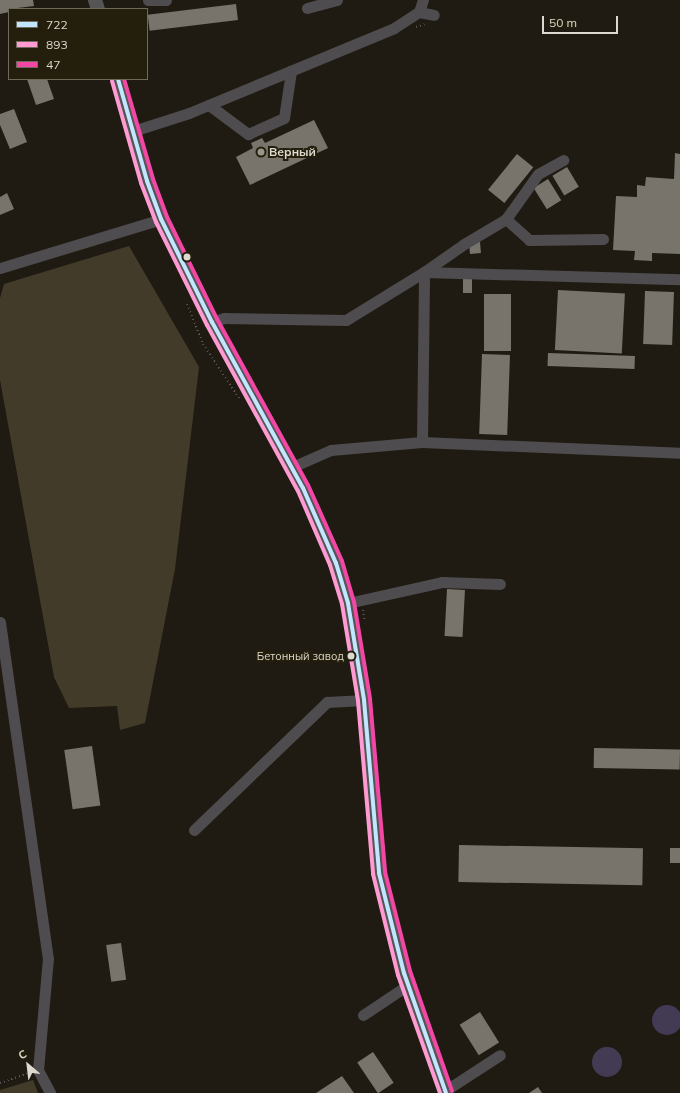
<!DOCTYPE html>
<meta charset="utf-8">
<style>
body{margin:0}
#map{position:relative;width:680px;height:1093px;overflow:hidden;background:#1f1b12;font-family:Mulish,sans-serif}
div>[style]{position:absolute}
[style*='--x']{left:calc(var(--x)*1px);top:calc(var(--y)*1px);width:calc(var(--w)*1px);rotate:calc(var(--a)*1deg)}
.green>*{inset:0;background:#423b29}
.water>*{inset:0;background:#433b54}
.round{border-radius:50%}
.building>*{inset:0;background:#78746c;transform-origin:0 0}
.path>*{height:2px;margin-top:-1px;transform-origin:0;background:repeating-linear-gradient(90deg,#5a5857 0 1px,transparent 0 4px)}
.minor>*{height:11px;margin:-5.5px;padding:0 5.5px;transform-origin:5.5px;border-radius:5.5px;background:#4e4c4e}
.major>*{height:14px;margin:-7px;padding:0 7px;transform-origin:7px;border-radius:7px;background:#565555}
.bus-1>*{height:4px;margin:-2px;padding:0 2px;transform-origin:2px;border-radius:2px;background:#c2e6ff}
.bus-2>*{height:4px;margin:-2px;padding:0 2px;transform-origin:2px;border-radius:2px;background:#ff9ad2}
.bus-3>*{height:4px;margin:-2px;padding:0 2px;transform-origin:2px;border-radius:2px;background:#f346a5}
.dots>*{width:11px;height:11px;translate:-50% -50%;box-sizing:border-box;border:2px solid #241e0d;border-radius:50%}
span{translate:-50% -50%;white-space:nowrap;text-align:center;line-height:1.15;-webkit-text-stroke:4px #241e0d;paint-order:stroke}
.bus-label{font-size:11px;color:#ddd9ce}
.right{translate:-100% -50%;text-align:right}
.poi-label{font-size:12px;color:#ddd9ce;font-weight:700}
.left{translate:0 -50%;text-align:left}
.legend{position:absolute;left:8px;top:8px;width:140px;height:72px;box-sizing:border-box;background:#241e0d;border:1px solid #6e695a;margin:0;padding:5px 7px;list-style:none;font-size:12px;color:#ddd9ce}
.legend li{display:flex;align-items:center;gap:8px;height:20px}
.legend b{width:20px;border:1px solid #6e695a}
.north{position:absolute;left:8px;top:1045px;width:40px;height:40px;-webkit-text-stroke:3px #241e0d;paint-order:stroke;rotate:332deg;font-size:11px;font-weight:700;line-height:16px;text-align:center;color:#ddd9ce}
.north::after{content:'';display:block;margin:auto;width:14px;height:18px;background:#ddd9ce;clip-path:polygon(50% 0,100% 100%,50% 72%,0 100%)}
.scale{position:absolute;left:542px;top:16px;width:76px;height:18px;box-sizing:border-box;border:2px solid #ddd9ce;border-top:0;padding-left:5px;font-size:12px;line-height:14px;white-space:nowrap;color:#ddd9ce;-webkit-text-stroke:3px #241e0d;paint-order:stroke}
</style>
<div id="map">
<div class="green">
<i style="clip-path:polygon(129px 246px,199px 367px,175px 569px,145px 723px,120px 730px,117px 706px,69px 708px,54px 677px,0 380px,0 298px,4px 284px)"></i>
<i style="clip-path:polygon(33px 1080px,38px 1093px,0 1093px,0 1090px)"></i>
</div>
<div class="water">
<i class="round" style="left:652px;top:1005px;width:30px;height:30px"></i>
<i class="round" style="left:592px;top:1047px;width:30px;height:30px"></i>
</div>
<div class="building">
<i style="clip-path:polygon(0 0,33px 0,34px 6px,9px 9px,9px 12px,0 14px)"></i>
<i style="left:236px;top:4px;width:16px;height:89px;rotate:83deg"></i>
<i style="clip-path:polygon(27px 79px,47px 79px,54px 99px,36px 105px)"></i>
<i style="clip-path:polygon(14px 109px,27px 142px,10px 149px,0 125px,0 114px)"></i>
<i style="clip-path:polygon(314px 120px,328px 148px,250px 185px,236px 157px,253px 148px,251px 143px,262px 138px,265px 143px)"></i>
<i style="clip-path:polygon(675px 153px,680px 154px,680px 254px,652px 253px,652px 261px,634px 260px,635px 251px,613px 250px,616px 196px,637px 197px,637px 185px,645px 186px,646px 177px,674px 179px)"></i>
<i style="left:517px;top:154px;width:21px;height:46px;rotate:39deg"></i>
<i style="left:567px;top:167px;width:23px;height:17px;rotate:59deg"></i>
<i style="left:548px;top:179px;width:25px;height:17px;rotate:58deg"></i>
<i style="clip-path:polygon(7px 193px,14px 209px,0 215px,0 197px)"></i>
<i style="left:480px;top:242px;width:11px;height:11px;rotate:85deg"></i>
<i style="left:463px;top:278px;width:9px;height:15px"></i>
<i style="left:558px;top:290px;width:67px;height:60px;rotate:3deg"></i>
<i style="left:645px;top:291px;width:29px;height:53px;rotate:2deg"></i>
<i style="left:484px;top:294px;width:27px;height:57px"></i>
<i style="left:548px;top:353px;width:87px;height:13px;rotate:2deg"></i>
<i style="left:482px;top:354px;width:28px;height:80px;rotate:2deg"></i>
<i style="left:447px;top:589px;width:18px;height:47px;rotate:3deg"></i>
<i style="left:92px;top:746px;width:60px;height:28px;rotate:82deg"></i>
<i style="left:594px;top:748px;width:86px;height:20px;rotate:1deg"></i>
<i style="left:459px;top:845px;width:184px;height:37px;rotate:1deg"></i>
<i style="left:670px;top:848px;width:10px;height:15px"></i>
<i style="left:121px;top:943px;width:37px;height:15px;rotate:82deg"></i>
<i style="left:480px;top:1012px;width:36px;height:24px;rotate:58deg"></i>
<i style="left:373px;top:1052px;width:37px;height:19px;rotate:56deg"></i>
<i style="clip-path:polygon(342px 1076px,354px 1093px,316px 1093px)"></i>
<i style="clip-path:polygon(538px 1087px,542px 1093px,529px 1093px)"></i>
</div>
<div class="path">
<i style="--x:416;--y:27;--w:9;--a:-18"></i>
<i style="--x:187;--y:304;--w:43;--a:68.2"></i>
<i style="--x:203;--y:344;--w:65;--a:56.3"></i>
<i style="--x:363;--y:610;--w:12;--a:81"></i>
<i style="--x:0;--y:1083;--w:31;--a:-19"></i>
</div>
<div class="minor">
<i style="--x:148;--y:0;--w:18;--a:0"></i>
<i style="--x:307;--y:8;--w:31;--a:-15"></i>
<i style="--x:419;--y:12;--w:15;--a:11"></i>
<i style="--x:209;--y:105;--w:49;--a:36.6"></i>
<i style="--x:248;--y:134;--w:39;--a:-24"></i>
<i style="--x:284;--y:118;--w:48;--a:-81.5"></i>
<i style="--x:133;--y:131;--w:59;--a:-17.8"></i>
<i style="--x:189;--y:113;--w:222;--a:-22.5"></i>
<i style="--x:394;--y:28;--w:30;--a:-33"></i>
<i style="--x:419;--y:12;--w:13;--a:-72"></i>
<i style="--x:506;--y:219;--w:31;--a:42"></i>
<i style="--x:529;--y:240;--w:74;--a:-0.8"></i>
<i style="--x:0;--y:268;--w:168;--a:-16.9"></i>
<i style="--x:212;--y:322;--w:13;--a:-18"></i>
<i style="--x:224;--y:318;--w:122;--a:0.9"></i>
<i style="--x:346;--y:320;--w:92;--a:-31.6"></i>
<i style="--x:424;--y:272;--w:256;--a:1.6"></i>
<i style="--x:422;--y:442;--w:170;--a:-89.3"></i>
<i style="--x:424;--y:272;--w:49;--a:-35"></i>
<i style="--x:464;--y:244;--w:49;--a:-30.8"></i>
<i style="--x:506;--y:219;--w:55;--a:-54.6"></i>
<i style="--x:538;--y:174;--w:29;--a:-29"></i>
<i style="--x:292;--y:467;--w:43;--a:-23.6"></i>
<i style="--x:331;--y:450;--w:91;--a:-5"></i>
<i style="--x:422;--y:442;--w:258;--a:2.4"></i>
<i style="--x:348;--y:603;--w:96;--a:-12.6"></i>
<i style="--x:442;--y:582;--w:58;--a:2"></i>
<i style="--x:0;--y:622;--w:339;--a:81.9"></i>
<i style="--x:48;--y:958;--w:112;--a:95.1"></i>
<i style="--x:38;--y:1070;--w:26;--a:62"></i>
<i style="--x:194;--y:830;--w:185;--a:-43.9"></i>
<i style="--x:327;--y:702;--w:37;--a:-3"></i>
<i style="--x:363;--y:1015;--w:54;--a:-33.7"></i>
<i style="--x:446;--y:1090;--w:64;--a:-32.9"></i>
</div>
<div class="major">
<i style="--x:95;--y:0;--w:9;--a:72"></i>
<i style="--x:118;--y:79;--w:106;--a:74.1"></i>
<i style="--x:147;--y:181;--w:40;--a:69.8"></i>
<i style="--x:161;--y:219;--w:115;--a:63.7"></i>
<i style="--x:212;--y:322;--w:189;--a:61.3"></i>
<i style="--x:303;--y:488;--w:82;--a:66.3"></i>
<i style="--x:336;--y:563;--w:42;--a:73.3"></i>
<i style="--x:348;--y:603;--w:98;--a:80.6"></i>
<i style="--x:364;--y:700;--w:174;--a:85"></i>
<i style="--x:379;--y:873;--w:103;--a:76"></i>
<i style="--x:404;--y:973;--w:127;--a:70.7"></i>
</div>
<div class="bus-1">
<i style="--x:118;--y:79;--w:106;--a:74.1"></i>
<i style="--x:147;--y:181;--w:40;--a:69.8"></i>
<i style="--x:161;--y:219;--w:115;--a:63.7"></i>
<i style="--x:212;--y:322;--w:189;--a:61.3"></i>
<i style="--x:303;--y:488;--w:82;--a:66.3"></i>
<i style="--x:336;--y:563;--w:42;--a:73.3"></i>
<i style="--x:348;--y:603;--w:98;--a:80.6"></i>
<i style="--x:364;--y:700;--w:174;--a:85"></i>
<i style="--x:379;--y:873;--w:103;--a:76"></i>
<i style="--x:404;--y:973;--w:127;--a:70.7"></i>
</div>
<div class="bus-2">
<i style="--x:112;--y:81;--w:106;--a:74.1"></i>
<i style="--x:141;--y:183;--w:42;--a:69"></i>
<i style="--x:156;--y:222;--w:115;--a:63.7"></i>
<i style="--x:207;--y:325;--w:189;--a:61.3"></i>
<i style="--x:298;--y:491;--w:81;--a:66.6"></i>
<i style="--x:330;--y:565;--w:41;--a:72.9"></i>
<i style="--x:342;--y:604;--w:98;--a:80.6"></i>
<i style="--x:358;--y:701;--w:174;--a:85"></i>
<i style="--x:373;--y:874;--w:104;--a:76.1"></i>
<i style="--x:398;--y:975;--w:125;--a:70.4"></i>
</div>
<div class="bus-3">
<i style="--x:124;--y:79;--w:104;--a:73.8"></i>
<i style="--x:153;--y:179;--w:40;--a:69.8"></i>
<i style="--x:167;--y:217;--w:114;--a:63.9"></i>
<i style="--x:217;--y:319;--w:189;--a:61.3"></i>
<i style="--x:308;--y:485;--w:83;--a:65.9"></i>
<i style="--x:342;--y:561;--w:43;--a:73.7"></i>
<i style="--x:354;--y:602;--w:98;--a:80.6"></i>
<i style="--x:370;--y:699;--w:174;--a:85"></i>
<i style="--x:385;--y:872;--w:102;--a:75.8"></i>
<i style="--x:410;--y:971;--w:127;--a:70.7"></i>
</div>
<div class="dots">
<i style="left:261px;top:152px;background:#9a968c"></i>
<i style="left:187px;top:257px;background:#ddd9ce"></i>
<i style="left:351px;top:656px;background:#ddd9ce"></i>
</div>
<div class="bus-label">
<span class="right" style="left:344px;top:656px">Бетонный завод</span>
</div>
<div class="poi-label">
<span class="left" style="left:269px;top:152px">Верный</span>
</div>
<ul class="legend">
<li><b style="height:5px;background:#c2e6ff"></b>722</li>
<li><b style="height:5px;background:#ff9ad2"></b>893</li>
<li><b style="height:5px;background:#f346a5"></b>47</li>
</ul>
<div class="north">С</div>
<div class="scale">50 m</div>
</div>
